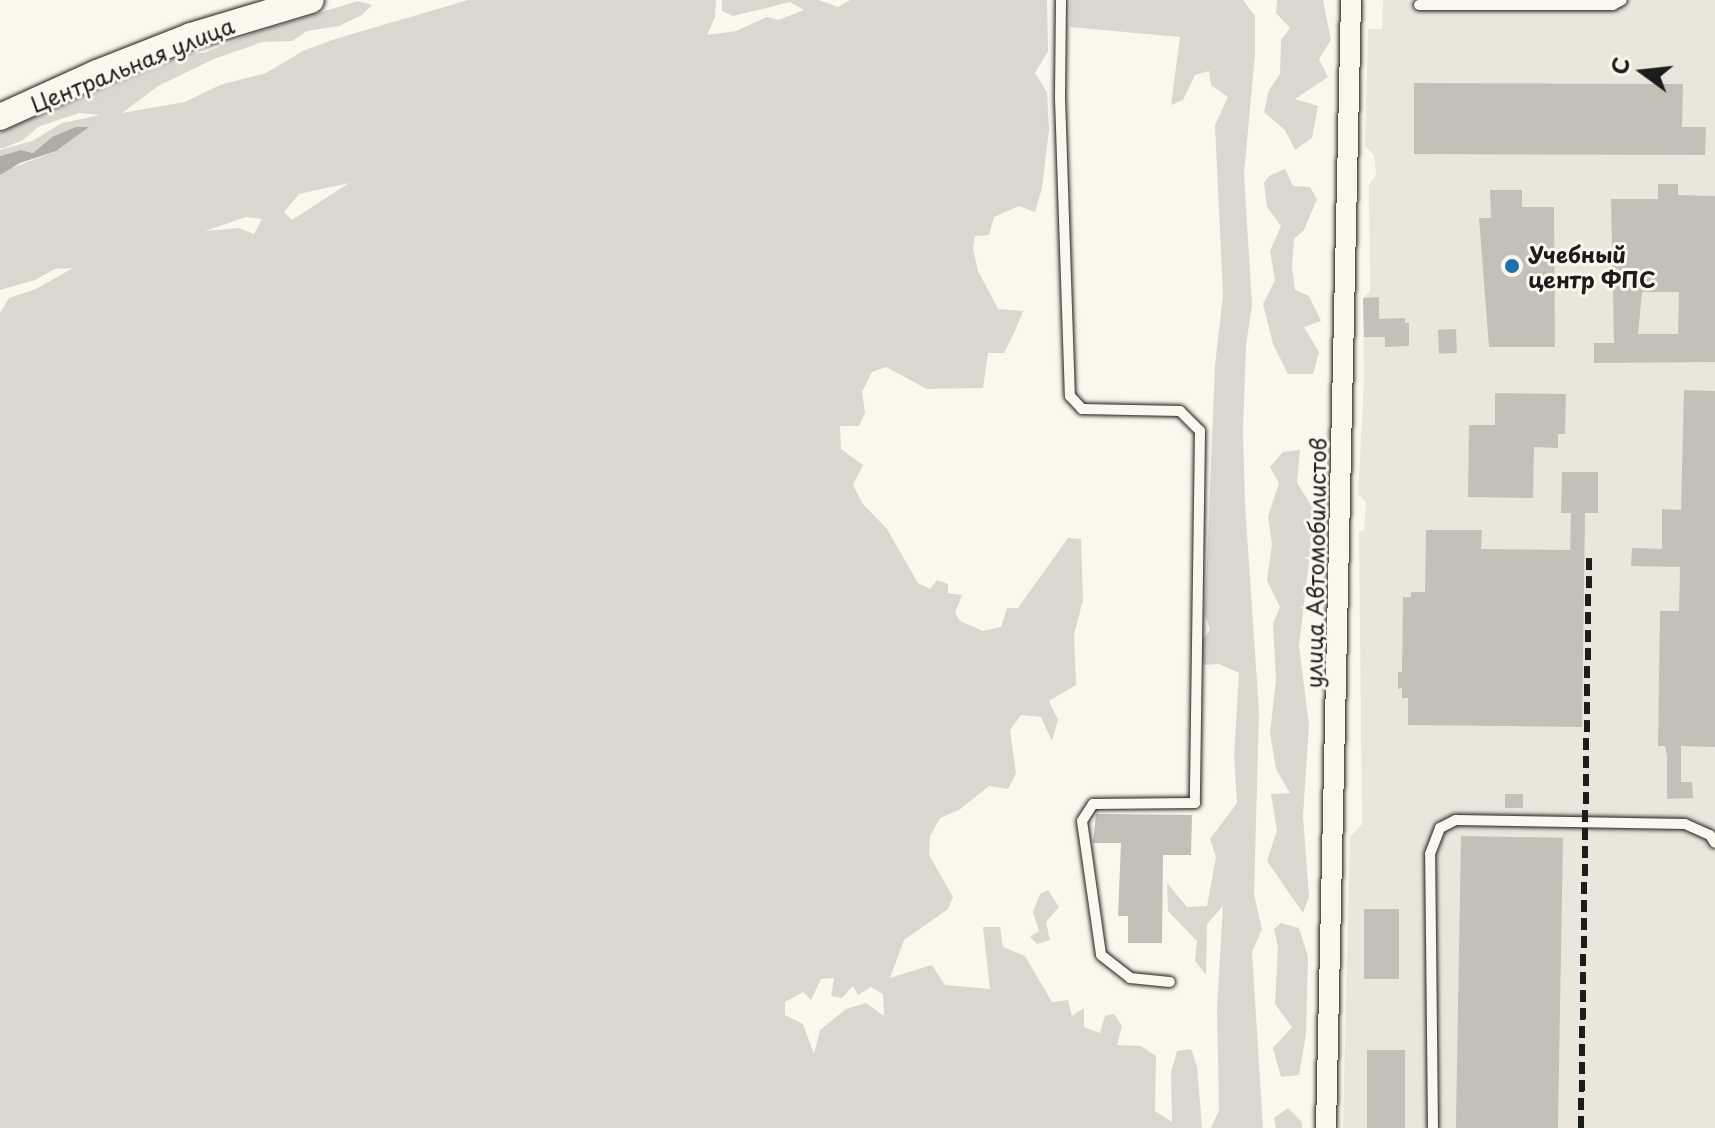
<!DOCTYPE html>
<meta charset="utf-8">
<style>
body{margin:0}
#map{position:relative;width:1715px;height:1128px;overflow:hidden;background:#fbf7ec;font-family:"Playpen Sans",sans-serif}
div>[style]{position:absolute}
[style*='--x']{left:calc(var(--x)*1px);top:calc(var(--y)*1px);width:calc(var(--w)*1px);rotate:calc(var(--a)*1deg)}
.built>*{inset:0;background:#eae6dc}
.green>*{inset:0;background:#dad7ce}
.water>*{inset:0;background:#afaca5}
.building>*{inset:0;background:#c3c0b8;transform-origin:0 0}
.roads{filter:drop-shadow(0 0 2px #1c1c1c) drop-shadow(0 0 2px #1c1c1c)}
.service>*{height:10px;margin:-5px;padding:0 5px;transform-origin:5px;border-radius:5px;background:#fbf7ec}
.minor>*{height:20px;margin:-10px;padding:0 10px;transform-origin:10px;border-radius:10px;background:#fbf7ec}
.tertiary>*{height:26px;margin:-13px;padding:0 13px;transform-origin:13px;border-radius:13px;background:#fbf7ec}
.rail>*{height:6px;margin-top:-3px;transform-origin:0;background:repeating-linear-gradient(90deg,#1c1c1c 0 12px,transparent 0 18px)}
.dots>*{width:22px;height:22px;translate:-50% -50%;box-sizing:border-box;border:4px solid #fbf7ec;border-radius:50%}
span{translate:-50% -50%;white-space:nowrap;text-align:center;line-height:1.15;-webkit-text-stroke:6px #fbf7ec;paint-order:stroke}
.street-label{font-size:22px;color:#1c1c1c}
.poi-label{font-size:22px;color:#1c1c1c;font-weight:700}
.left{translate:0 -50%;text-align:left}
.north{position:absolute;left:1603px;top:32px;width:80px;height:80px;-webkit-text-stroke:6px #fbf7ec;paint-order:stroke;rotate:285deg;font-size:22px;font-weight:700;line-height:32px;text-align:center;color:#1c1c1c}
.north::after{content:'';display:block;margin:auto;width:28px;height:36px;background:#1c1c1c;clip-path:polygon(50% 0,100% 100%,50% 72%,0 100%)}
</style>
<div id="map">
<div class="built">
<i style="clip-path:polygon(1383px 0,1715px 0,1715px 1128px,1343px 1128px,1350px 837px,1362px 824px,1359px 532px,1364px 530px,1366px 502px,1358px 494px,1364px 383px,1363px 298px,1370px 291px,1369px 185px,1376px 175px,1374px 155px,1365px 146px,1368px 29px,1382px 29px)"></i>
</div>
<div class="green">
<i style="clip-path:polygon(evenodd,468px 0,716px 0,715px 17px,707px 35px,736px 31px,767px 17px,778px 20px,804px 10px,790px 2px,733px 16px,722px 11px,722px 0,819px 0,838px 7px,850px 0,1047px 0,1048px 51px,1035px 73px,1047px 92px,1049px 130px,1042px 188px,1035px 212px,1019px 206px,994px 217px,989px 235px,975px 236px,973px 248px,978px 271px,998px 309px,1023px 311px,1015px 331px,1004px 353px,988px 353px,983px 388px,927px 389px,886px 367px,872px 372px,862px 392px,865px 413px,859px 426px,840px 426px,841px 449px,863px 465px,853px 485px,863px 504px,887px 529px,918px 583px,930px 589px,937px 580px,948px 584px,948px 593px,962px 595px,955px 613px,960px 621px,983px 631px,1001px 627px,1007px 608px,1018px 608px,1068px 538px,1081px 539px,1083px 600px,1074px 634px,1076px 685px,1049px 701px,1058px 720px,1052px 741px,1041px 717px,1021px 715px,1010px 730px,1016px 774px,1008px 789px,989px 786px,959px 810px,940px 818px,930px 836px,929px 855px,953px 897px,948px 909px,904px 940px,890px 978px,932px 965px,945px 985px,990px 989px,983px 927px,1000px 927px,1003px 947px,1025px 956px,1052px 1002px,1068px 1000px,1072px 1016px,1084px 1008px,1084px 1027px,1100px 1033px,1105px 1016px,1114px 1014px,1122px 1026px,1117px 1045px,1141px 1046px,1156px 1056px,1155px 1111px,1172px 1122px,1171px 1073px,1177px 1051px,1191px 1049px,1197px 1066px,1202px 1128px,0 1128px,0 313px,9px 298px,36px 289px,73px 268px,55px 269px,35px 280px,0 290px,0 166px,12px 168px,56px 151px,52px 137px,33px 153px,21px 150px,0 156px,0 150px,32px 141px,62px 123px,100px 115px,79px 113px,38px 127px,23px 140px,4px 148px,0 148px,0 133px,97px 89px,158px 68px,182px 54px,204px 53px,251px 34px,358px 1px,372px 5px,362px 15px,339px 26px,307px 31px,292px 41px,262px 42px,214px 59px,158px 86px,122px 113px,185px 102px,220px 85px,266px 73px,303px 51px,332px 40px,468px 0,349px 183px,292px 220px,284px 212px,299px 194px,349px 183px,468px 0,246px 217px,262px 219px,254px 234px,239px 228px,205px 231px,246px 217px,468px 0,834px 978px,831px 996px,842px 998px,853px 986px,858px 995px,871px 987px,883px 994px,884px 1016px,866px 1003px,846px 1009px,820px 1030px,814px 1054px,803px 1024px,785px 1015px,785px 1002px,803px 992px,811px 1000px,821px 979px,834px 978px)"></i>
<i style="clip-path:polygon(1070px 0,1243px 0,1255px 16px,1255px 54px,1244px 174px,1252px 305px,1246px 345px,1243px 430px,1245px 505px,1259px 711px,1254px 895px,1262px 929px,1252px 952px,1263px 1128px,1211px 1128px,1219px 1110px,1217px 1008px,1223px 906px,1207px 924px,1206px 975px,1195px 961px,1197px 941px,1168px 911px,1167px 883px,1187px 907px,1207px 906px,1216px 857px,1210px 839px,1237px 803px,1234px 756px,1239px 673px,1219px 664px,1204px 665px,1200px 642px,1210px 630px,1205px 614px,1215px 365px,1223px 295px,1215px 125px,1228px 97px,1211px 85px,1209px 71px,1195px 75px,1183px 100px,1171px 105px,1180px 37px,1070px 27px)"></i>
<i style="clip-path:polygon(1277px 0,1323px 0,1331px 40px,1319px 59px,1328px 77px,1295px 99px,1318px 106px,1312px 138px,1295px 150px,1285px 130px,1264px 112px,1269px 90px,1280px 74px,1281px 40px,1290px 28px,1276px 13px)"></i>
<i style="clip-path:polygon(1285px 169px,1293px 186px,1310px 187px,1317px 199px,1304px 230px,1294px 239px,1292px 267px,1295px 290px,1309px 296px,1321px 321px,1304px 327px,1319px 352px,1313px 374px,1288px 374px,1273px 344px,1263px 304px,1275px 280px,1270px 251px,1281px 226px,1267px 207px,1264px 183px,1269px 176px)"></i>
<i style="clip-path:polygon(1300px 450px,1297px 483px,1315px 511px,1299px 646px,1309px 725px,1303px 816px,1309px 896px,1303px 913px,1267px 861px,1277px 830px,1271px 794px,1290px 793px,1276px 769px,1270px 733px,1276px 680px,1273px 624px,1280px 607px,1267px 580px,1272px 544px,1268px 517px,1279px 483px,1270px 467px,1283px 452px)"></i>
<i style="clip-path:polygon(1048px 890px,1059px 907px,1046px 922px,1050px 940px,1037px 944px,1030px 937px,1039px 931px,1033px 912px,1040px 894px)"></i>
<i style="clip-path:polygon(1281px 923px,1299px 928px,1308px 957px,1306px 1034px,1299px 1075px,1281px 1077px,1273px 1048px,1292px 1027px,1275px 1004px,1278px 947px,1274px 929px)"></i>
<i style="clip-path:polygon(1288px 1108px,1302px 1122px,1302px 1128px,1276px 1128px,1274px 1118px)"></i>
</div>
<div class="water">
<i style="clip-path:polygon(76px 127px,89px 127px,56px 151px,20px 163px,0 175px,0 156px,21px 150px,33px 153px,52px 137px)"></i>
</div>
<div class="building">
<i style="clip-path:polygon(1414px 83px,1683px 84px,1682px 127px,1706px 127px,1705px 155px,1414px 154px)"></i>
<i style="clip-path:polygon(evenodd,1658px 184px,1678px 184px,1678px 195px,1715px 196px,1715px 362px,1594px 363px,1594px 343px,1614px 343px,1611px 199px,1658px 199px,1658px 184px,1642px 292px,1679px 292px,1678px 334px,1638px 334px,1642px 292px)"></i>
<i style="clip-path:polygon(1490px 190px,1522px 190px,1522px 207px,1554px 207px,1555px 347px,1489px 347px,1479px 218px,1491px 218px)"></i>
<i style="clip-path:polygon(1379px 297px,1379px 319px,1405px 318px,1405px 323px,1409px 323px,1409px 346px,1385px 347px,1385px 337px,1364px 337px,1363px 298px)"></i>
<i style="left:1456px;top:329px;width:24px;height:18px;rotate:88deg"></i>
<i style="clip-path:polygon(1684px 390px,1715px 391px,1715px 747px,1681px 746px,1681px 782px,1692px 782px,1693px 798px,1667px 799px,1667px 756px,1665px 746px,1658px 746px,1660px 611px,1679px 611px,1680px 567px,1631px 566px,1632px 548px,1662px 549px,1662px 509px,1681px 510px)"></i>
<i style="clip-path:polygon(1495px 393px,1566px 394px,1565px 434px,1558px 434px,1558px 448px,1534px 447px,1533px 498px,1468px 497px,1469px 425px,1495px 425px)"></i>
<i style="clip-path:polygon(1562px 472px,1598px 472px,1598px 513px,1585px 513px,1582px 727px,1408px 725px,1408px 698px,1402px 698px,1402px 688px,1398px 689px,1398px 672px,1402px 672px,1403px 597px,1411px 597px,1411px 592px,1425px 592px,1426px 530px,1482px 530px,1481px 549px,1570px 550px,1571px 513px,1561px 513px)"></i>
<i style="left:1505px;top:794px;width:18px;height:14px"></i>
<i style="clip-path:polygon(1096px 814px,1192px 815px,1191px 855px,1163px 855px,1162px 943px,1128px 943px,1128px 916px,1118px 916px,1121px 843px,1093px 843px)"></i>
<i style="left:1461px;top:836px;width:102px;height:292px;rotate:1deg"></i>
<i style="left:1364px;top:909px;width:35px;height:70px"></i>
<i style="left:1367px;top:1050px;width:38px;height:78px"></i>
</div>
<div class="roads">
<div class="service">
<i style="--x:1061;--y:0;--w:98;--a:90.6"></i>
<i style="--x:1060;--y:98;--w:298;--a:88.1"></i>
<i style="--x:1070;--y:396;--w:18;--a:47"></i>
<i style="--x:1082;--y:409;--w:98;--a:1.2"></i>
<i style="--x:1180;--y:411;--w:28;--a:45"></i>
<i style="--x:1200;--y:431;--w:372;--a:90.8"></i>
<i style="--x:1195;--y:803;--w:102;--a:179.4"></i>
<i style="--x:1093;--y:804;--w:20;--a:123"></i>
<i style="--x:1082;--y:821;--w:135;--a:81.9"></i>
<i style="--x:1101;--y:955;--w:37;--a:38"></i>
<i style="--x:1130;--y:978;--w:40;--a:5.7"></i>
<i style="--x:1419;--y:5;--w:194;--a:0"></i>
<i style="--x:1613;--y:5;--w:10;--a:-29"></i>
<i style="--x:1433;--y:1128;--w:274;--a:-90.6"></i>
<i style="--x:1430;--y:854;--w:28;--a:-69"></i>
<i style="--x:1440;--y:828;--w:18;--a:-27"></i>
<i style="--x:1456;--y:820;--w:229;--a:1"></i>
<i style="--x:1685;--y:824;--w:27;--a:24"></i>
<i style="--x:1710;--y:835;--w:9;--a:58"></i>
</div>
<div class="minor">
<i style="--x:1326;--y:1128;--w:1128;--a:-88.73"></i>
</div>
<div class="tertiary">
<i style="--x:0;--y:117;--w:107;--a:-24.4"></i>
<i style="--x:97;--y:73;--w:101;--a:-21.5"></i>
<i style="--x:191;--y:36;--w:125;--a:-16.7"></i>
</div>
</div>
<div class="rail">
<i style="--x:1581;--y:1128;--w:571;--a:-89.2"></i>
</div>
<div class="dots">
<i style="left:1512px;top:266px;background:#1f6fb2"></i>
</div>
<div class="street-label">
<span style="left:132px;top:64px;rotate:-22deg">Центральная улица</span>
<span style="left:1315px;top:563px;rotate:-89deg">улица Автомобилистов</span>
</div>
<div class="poi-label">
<span class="left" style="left:1528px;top:266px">Учебный<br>центр ФПС</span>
</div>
<div class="north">С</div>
</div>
